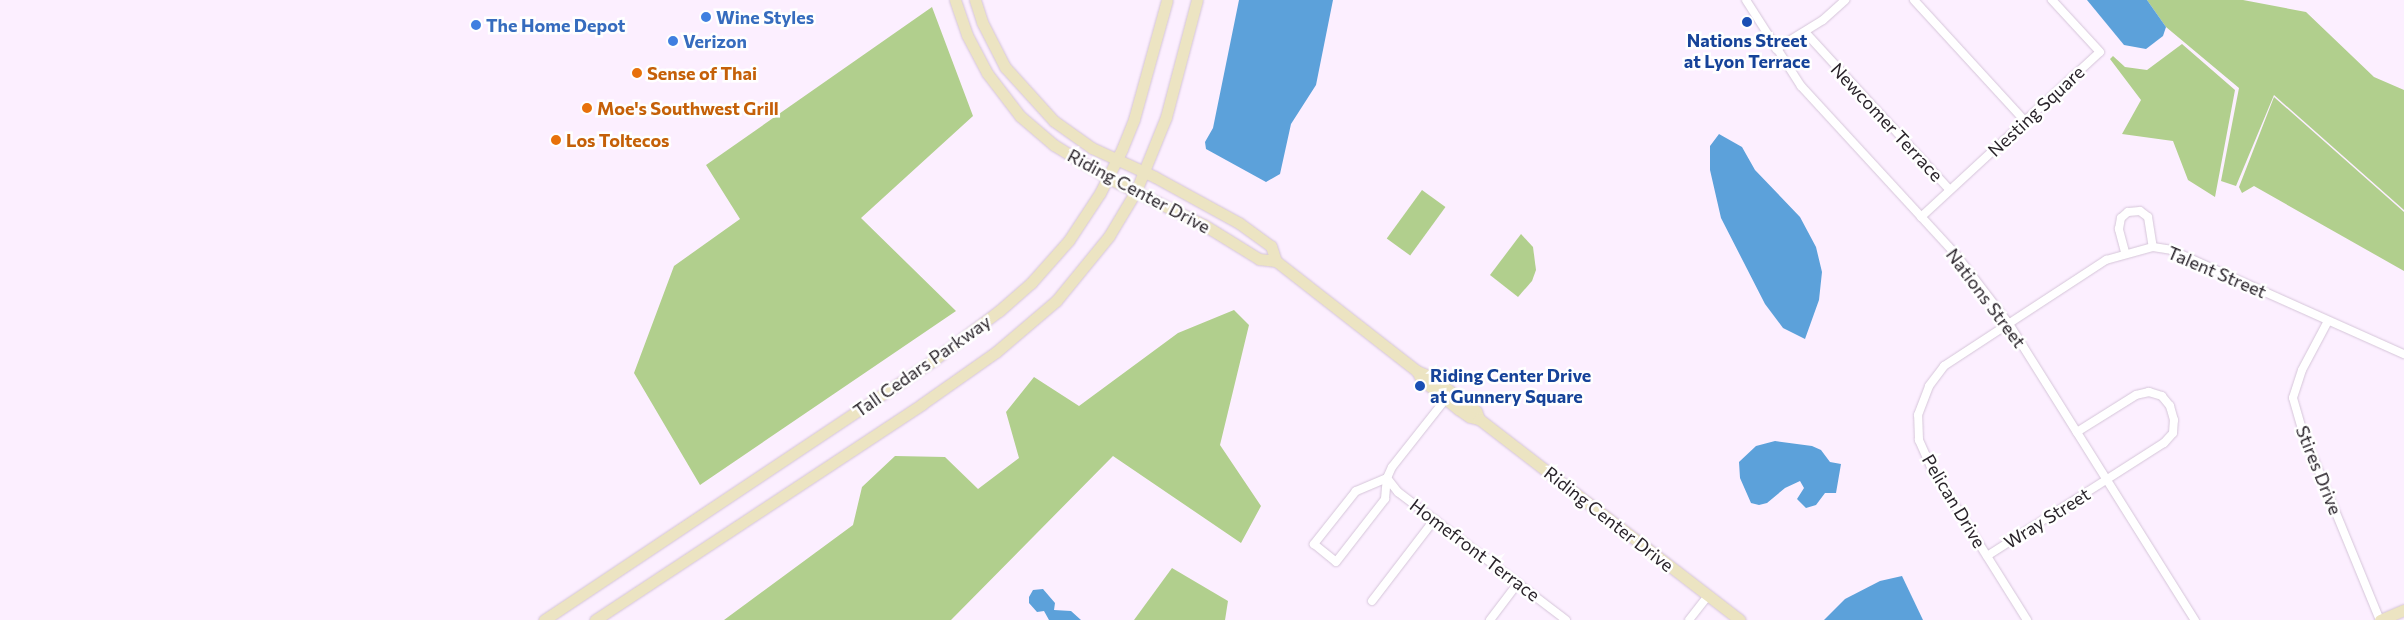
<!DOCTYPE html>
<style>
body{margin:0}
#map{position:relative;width:2404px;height:620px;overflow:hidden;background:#fcefff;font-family:Commissioner,sans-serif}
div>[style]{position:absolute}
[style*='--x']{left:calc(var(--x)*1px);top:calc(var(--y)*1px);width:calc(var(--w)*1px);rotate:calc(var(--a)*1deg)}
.green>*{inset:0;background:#b1cf8d;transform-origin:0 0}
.water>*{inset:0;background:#5ca1da}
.roads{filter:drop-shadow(0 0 1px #d5c5d9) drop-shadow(0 0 1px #d5c5d9)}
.street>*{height:8px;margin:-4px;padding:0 4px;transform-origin:4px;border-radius:4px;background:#fff}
.secondary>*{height:11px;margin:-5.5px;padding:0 5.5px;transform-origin:5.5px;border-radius:5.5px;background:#ece4c2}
.dots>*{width:14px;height:14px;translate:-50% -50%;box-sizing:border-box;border:2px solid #fff;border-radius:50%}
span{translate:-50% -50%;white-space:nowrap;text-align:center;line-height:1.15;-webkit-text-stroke:5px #fff;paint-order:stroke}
.shop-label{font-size:18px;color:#366cbe;font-weight:700}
.left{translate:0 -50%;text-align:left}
.transit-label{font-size:18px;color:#164399;font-weight:700}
.food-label{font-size:18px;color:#c56008;font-weight:700}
.street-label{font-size:18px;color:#29232a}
</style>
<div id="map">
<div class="green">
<i style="clip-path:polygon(2147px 0,2243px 0,2306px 12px,2374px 77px,2404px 90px,2404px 210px,2274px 95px,2236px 186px,2221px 181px,2239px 88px,2166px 27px)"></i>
<i style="clip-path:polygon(932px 7px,973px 116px,861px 218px,956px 311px,700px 485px,634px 373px,674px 266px,740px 219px,706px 165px)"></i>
<i style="clip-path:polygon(2182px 44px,2235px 90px,2215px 197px,2188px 180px,2173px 141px,2122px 134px,2141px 100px,2110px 59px,2113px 56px,2125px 67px,2147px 70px)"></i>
<i style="clip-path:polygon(2274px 97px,2404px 212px,2404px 271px,2254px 186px,2242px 193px,2239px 187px)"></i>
<i style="left:1422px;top:190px;width:29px;height:60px;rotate:36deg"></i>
<i style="clip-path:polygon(1521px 234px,1533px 247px,1536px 270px,1532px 281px,1518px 297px,1490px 275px)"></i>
<i style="clip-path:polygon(1234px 310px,1249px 325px,1220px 445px,1261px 506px,1241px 543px,1113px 456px,951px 620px,724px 620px,853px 525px,862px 487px,895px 456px,945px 457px,978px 489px,1019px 458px,1006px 412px,1034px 377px,1079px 406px,1178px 333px)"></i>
<i style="clip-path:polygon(1172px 568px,1228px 601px,1225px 620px,1134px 620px)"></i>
</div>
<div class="water">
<i style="clip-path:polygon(1239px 0,1333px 0,1316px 85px,1291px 124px,1280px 174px,1266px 182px,1206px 149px,1205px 142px,1213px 128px)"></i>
<i style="clip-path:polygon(2087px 0,2147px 0,2166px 27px,2163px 36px,2146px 49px,2124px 45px)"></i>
<i style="clip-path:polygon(1719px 134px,1742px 147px,1755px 170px,1800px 217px,1816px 247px,1822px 272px,1819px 300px,1805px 339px,1783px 328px,1765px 304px,1721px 218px,1710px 170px,1710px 146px)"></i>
<i style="clip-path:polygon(1775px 441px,1812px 446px,1821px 450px,1830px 462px,1841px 464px,1836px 493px,1825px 493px,1816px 505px,1806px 508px,1797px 499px,1804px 488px,1800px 481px,1785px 488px,1767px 503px,1759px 505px,1751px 503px,1740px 478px,1739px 462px,1756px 446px)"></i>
<i style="clip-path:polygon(1902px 576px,1923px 620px,1824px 620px,1845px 599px,1880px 581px)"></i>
<i style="clip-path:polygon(1043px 589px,1055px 603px,1054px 610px,1071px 611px,1081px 620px,1049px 620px,1044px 611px,1037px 612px,1029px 603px,1029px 597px,1033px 590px)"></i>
</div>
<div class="roads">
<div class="street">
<i style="--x:1746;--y:0;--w:102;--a:57.4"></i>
<i style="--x:1801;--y:86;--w:232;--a:47.4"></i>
<i style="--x:1958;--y:257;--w:84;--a:52.7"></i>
<i style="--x:2009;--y:324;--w:350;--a:57.9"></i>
<i style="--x:1914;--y:0;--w:164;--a:47.5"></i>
<i style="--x:1805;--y:32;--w:214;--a:47.5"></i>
<i style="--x:1776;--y:49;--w:55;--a:-31.7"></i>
<i style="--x:1823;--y:20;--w:30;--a:-42"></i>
<i style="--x:1921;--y:217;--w:243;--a:-42.7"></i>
<i style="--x:2100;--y:52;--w:71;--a:-132.7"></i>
<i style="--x:2125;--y:252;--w:24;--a:-105"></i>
<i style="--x:2119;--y:229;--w:11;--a:-80"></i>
<i style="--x:2121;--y:218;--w:9;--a:-41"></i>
<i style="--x:2128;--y:212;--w:12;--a:-5"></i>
<i style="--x:2140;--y:211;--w:10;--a:37"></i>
<i style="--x:2148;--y:217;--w:30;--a:81"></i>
<i style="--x:2328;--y:321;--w:55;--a:118"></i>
<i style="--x:2302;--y:370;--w:29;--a:108"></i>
<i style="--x:2293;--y:398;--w:33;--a:74"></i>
<i style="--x:2302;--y:430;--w:205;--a:67.7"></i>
<i style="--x:1387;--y:478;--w:34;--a:157"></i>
<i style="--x:1356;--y:491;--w:68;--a:128.4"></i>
<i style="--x:1314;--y:544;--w:28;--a:39"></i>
<i style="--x:1336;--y:562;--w:80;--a:-52.1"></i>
<i style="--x:1385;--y:499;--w:21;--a:-85"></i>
<i style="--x:1387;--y:478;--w:12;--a:-66"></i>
<i style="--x:1392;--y:467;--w:90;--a:-51.7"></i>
<i style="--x:1387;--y:478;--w:18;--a:52"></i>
<i style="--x:1398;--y:492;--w:211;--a:37.3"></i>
<i style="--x:1987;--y:556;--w:210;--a:-32.6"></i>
<i style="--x:2164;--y:443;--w:13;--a:-48"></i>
<i style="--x:2173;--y:433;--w:13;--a:-86"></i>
<i style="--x:2174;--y:420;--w:15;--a:-106"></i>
<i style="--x:2170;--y:406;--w:13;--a:-129"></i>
<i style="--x:2162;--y:396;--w:14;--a:-163"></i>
<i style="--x:2149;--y:392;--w:13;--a:167"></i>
<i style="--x:2136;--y:395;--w:70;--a:147.9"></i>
<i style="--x:1372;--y:601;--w:103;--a:-52.5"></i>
<i style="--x:1490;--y:620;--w:46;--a:-52.9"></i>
<i style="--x:1689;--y:620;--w:31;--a:-52"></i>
<i style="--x:2027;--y:620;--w:181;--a:-122.1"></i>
<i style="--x:1931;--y:467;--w:30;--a:-114"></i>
<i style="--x:1919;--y:440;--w:25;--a:-92"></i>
<i style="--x:1918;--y:415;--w:31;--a:-69"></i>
<i style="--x:1929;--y:386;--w:25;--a:-53"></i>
<i style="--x:1944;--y:366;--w:194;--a:-33.2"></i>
<i style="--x:2106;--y:260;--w:49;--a:-15.5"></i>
<i style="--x:2153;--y:247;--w:18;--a:9"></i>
<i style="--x:2171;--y:250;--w:255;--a:24.1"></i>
</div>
<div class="secondary">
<i style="--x:955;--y:0;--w:37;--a:71"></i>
<i style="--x:967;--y:35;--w:43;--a:62.2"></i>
<i style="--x:987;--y:73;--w:54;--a:52.5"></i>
<i style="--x:1020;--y:116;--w:45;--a:40.5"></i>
<i style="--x:1054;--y:145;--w:63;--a:31.4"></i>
<i style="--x:1108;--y:178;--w:107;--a:26.1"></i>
<i style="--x:1204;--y:225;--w:65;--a:31.7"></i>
<i style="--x:1259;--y:259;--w:17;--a:7"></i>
<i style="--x:1276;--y:261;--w:179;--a:38"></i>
<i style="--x:1417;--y:371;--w:16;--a:22"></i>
<i style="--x:1432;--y:377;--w:56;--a:37.7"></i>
<i style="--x:1476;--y:411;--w:9;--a:69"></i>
<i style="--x:975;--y:0;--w:23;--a:72"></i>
<i style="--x:982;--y:22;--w:51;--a:62.9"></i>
<i style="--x:1005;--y:67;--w:73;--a:47.8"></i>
<i style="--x:1054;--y:121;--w:47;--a:35.4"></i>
<i style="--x:1092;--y:148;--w:69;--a:24.7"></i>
<i style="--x:1155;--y:177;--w:96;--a:28.7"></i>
<i style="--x:1239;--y:223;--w:39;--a:36"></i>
<i style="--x:1271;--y:246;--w:16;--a:72"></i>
<i style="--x:1417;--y:371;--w:9;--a:63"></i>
<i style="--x:1421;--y:379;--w:48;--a:39"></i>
<i style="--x:1458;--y:409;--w:14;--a:34"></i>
<i style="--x:1470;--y:417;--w:9;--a:13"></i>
<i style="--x:1479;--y:419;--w:329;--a:37.6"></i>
<i style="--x:544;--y:620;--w:465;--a:-33.7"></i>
<i style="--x:931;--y:362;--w:85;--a:-36.9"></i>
<i style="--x:999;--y:311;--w:43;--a:-41.2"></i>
<i style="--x:1031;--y:283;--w:57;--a:-48.5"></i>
<i style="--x:1069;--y:240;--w:56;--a:-56.6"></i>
<i style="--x:1100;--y:193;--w:49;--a:-63.4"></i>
<i style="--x:1122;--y:149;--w:32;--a:-68"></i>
<i style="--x:1134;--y:119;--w:123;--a:-74.5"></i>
<i style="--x:595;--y:620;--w:392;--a:-33.4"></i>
<i style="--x:922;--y:404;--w:90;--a:-35.1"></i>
<i style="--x:996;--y:352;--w:79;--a:-40.4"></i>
<i style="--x:1056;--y:301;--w:84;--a:-50.8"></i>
<i style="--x:1109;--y:236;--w:52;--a:-59"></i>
<i style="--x:1136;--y:191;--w:80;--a:-67.9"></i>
<i style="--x:1166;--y:117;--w:121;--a:-75.2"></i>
<i style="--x:2380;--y:620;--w:26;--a:-23"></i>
</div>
</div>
<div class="dots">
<i style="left:706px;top:17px;background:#3f7fe0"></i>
<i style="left:1747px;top:22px;background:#1a4fb4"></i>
<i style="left:476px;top:25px;background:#3f7fe0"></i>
<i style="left:673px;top:41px;background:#3f7fe0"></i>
<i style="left:637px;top:73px;background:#e8710a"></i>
<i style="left:587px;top:108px;background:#e8710a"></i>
<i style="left:556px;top:140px;background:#e8710a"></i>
<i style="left:1420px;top:386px;background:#1a4fb4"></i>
</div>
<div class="shop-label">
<span class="left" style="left:716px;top:17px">Wine Styles</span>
<span class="left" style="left:486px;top:25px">The Home Depot</span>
<span class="left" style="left:683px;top:41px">Verizon</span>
</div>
<div class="transit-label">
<span style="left:1747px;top:51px">Nations Street<br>at Lyon Terrace</span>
<span class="left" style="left:1430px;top:386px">Riding Center Drive<br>at Gunnery Square</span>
</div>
<div class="food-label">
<span class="left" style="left:647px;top:73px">Sense of Thai</span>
<span class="left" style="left:597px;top:108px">Moe's Southwest Grill</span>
<span class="left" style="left:566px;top:140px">Los Toltecos</span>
</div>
<div class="street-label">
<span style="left:2036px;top:111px;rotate:-43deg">Nesting Square</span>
<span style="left:1887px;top:122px;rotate:47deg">Newcomer Terrace</span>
<span style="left:1139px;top:191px;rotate:28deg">Riding Center Drive</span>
<span style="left:2217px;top:272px;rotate:23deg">Talent Street</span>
<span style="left:1986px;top:298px;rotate:53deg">Nations Street</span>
<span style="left:922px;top:366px;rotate:-35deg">Tall Cedars Parkway</span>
<span style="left:2319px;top:470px;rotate:68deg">Stires Drive</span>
<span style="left:1954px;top:501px;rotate:59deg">Pelican Drive</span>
<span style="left:2047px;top:518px;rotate:-32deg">Wray Street</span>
<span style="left:1609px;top:519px;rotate:38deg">Riding Center Drive</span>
<span style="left:1475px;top:550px;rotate:37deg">Homefront Terrace</span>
</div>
</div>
